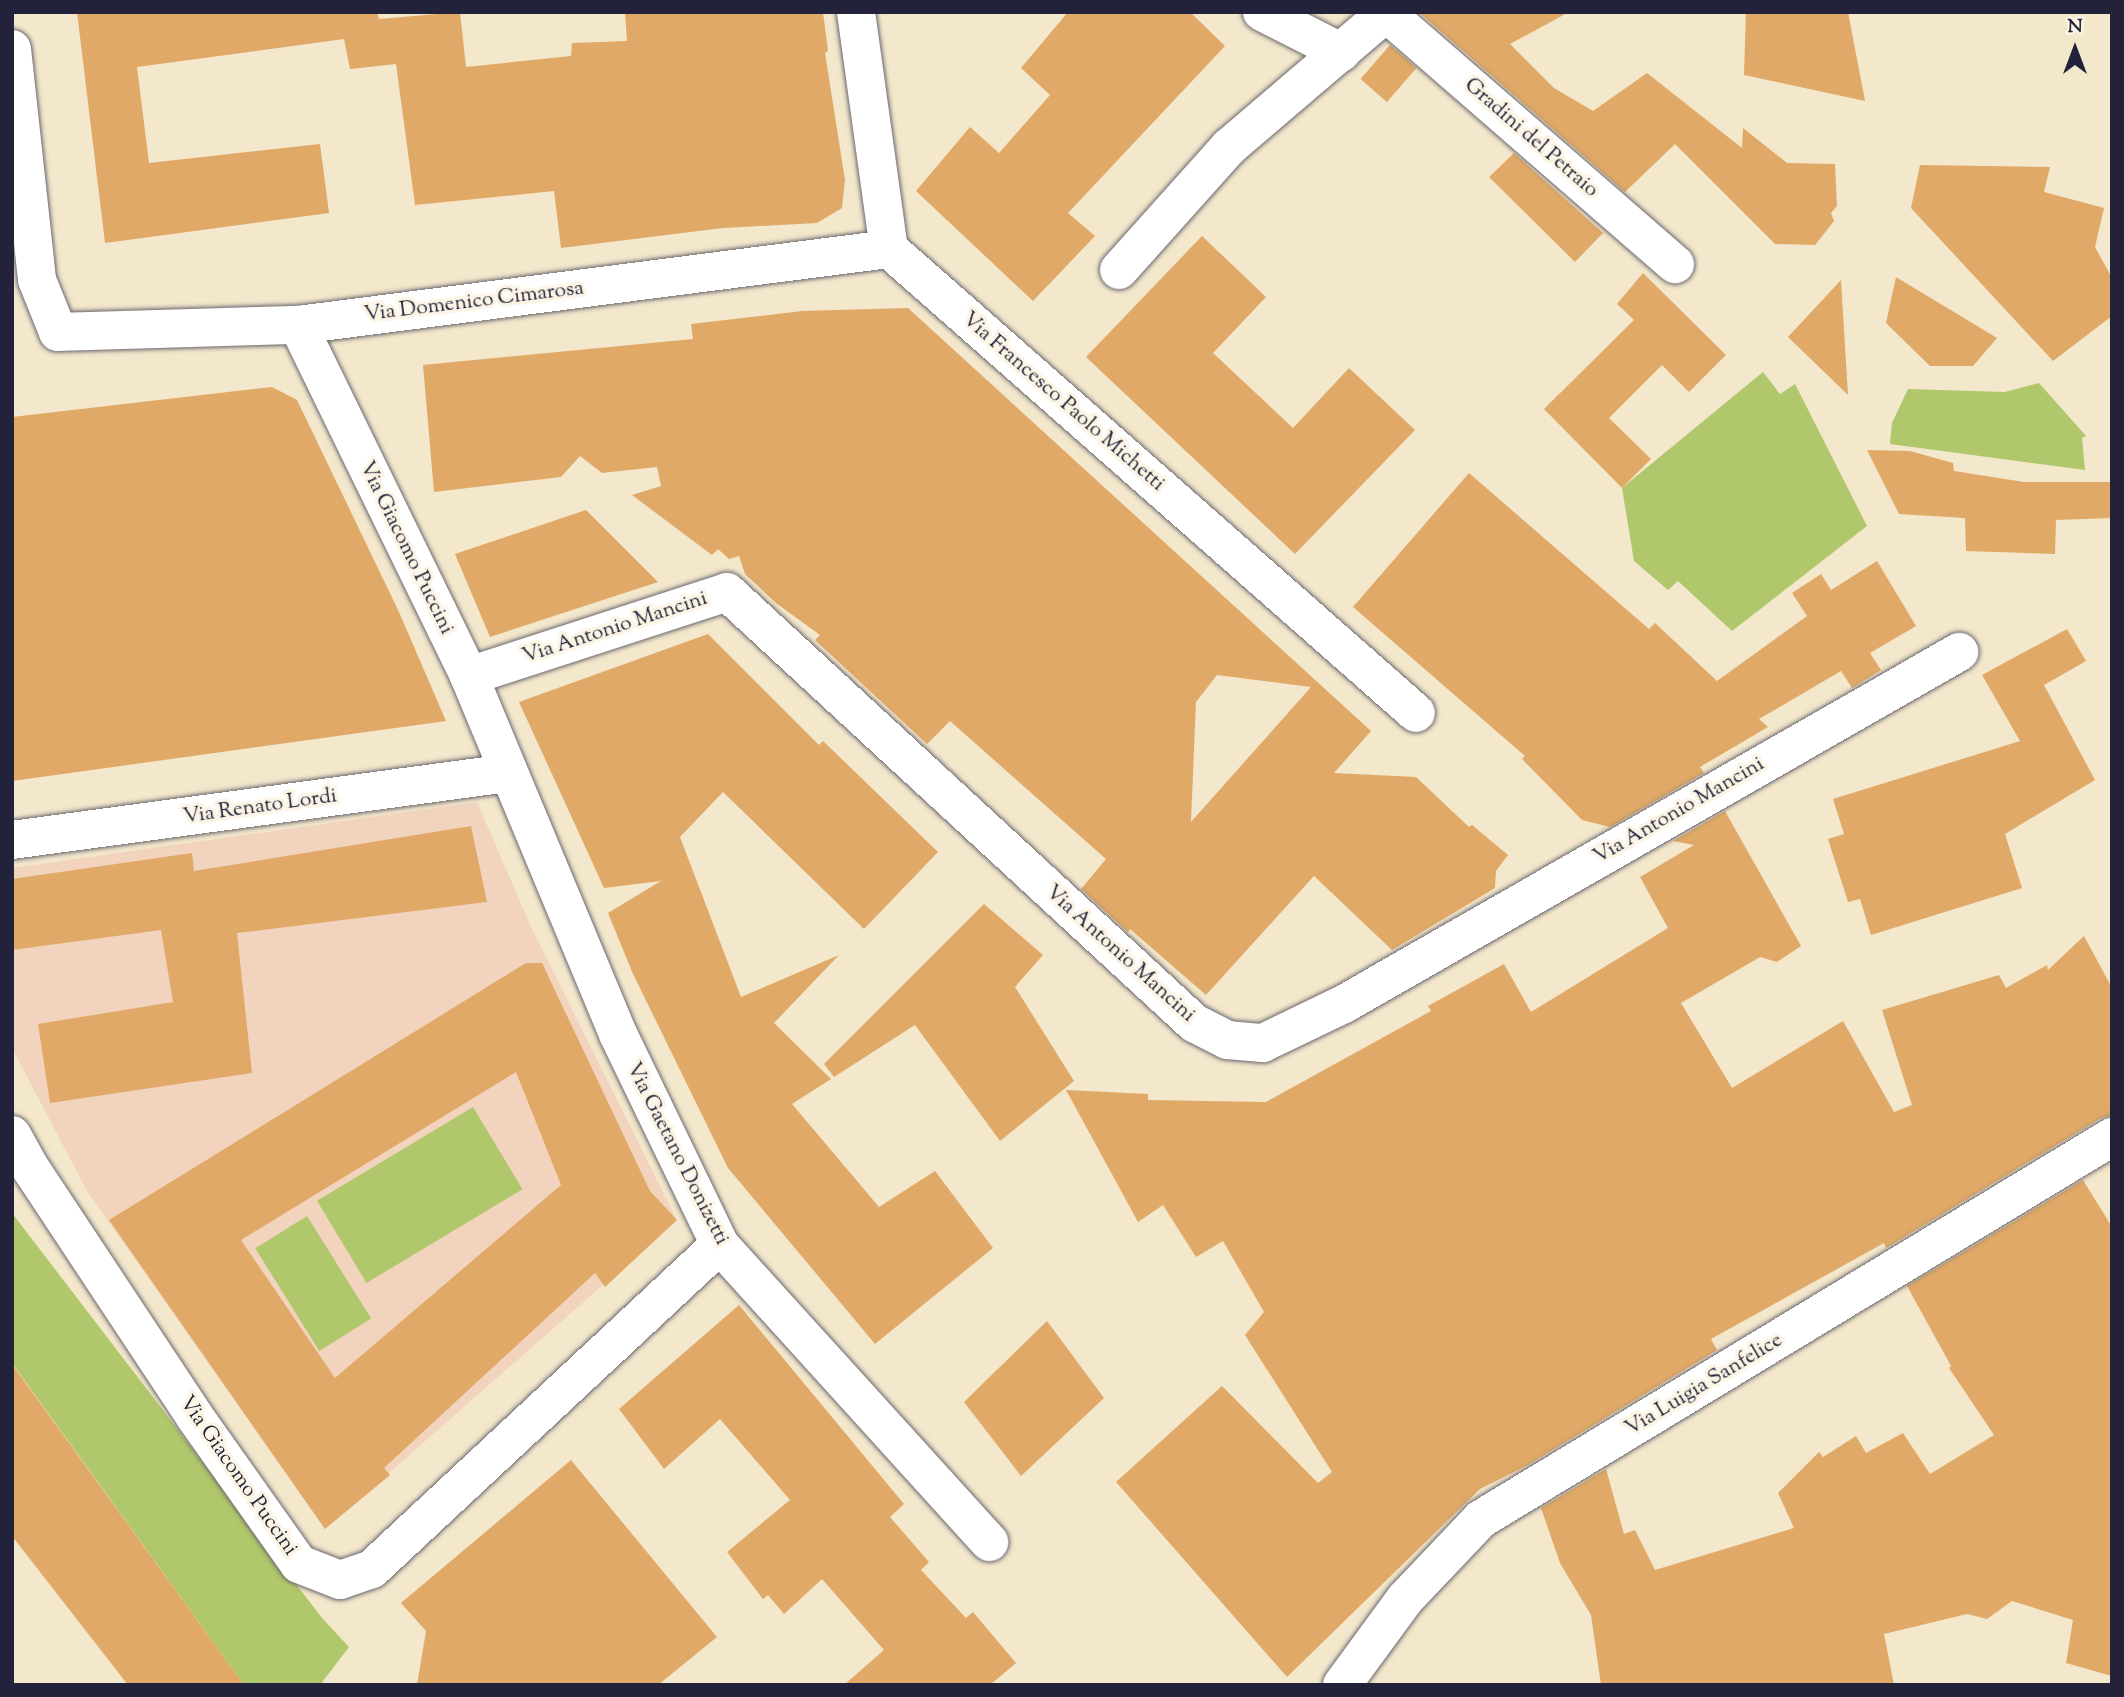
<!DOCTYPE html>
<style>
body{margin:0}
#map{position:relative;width:2124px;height:1697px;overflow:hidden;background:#f3e7cc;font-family:"Sorts Mill Goudy",serif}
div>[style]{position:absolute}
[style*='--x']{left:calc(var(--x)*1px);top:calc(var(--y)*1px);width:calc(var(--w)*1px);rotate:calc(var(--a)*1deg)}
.built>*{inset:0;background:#f2d4be}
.green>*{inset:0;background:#b0c76b;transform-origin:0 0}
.building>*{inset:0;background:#e0a967;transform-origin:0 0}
.roads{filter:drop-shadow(0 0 2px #6b676e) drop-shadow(0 0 2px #6b676e)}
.street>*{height:38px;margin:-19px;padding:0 19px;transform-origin:19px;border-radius:19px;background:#fff}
span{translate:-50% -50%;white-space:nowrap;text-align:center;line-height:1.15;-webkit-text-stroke:7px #fcf5e5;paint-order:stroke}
.street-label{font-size:21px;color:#22223b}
.frame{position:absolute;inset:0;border:14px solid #22223b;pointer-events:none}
.north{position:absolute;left:2040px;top:14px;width:70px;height:70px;-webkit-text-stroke:5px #fcf5e5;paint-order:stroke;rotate:0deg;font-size:19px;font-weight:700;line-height:28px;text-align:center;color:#22223b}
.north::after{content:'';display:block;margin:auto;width:24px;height:32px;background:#22223b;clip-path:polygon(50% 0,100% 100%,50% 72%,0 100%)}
</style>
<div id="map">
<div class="built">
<i style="clip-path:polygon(477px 802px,531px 927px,677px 1220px,325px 1529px,87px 1191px,12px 1048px,12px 868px)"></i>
</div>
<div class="green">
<i style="clip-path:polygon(1763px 372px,1780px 394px,1795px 384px,1867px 526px,1732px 631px,1678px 581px,1668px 590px,1634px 561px,1622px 488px)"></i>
<i style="clip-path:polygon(2039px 383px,2086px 436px,2082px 438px,2085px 470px,1890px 444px,1892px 423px,1908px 389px,2005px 392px)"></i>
<i style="left:473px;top:1107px;width:96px;height:182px;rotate:59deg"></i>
<i style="clip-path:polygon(12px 1213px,322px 1618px,349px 1647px,320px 1685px,244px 1685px,12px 1363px)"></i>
<i style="left:307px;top:1216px;width:121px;height:61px;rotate:58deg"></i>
</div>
<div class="building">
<i style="clip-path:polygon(77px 12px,377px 12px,379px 19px,460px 12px,466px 67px,571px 56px,572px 43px,627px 41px,625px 12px,823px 12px,828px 51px,825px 53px,845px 180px,842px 208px,817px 223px,723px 228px,561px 248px,554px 191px,415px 205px,396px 64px,350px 69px,344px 39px,137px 67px,149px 163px,320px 144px,329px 213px,105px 243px)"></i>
<i style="clip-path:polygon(1068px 12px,1190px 12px,1225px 46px,1068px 213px,1095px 236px,1033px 301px,916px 191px,970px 127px,999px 153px,1050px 95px,1021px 68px)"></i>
<i style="clip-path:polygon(1422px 12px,1569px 12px,1510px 44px,1554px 88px,1593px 111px,1647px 73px,1742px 148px,1743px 128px,1787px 163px,1835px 164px,1837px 206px,1831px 213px,1834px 221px,1815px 245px,1775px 244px,1675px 144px,1625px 192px,1421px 14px)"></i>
<i style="clip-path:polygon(1746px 12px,1848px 12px,1865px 101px,1744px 75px)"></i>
<i style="left:1390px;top:45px;width:35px;height:45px;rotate:41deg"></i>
<i style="clip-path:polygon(1514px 153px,1603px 233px,1575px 262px,1489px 177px)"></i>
<i style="clip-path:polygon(1920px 165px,2050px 167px,2044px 192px,2104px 208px,2095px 247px,2112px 278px,2112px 316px,2053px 361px,1911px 208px)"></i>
<i style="clip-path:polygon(1202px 236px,1266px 297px,1213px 353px,1293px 428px,1349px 368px,1415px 430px,1295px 554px,1086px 357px)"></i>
<i style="clip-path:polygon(1643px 273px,1726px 355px,1689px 392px,1662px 365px,1609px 418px,1651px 459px,1622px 488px,1544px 409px,1634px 320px,1617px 304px)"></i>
<i style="clip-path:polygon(1896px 277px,1997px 338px,1973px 366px,1930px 366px,1886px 323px)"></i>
<i style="clip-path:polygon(1841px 280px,1848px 395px,1788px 337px)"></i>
<i style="clip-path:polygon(evenodd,908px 308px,1371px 731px,1334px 773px,1416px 777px,1469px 827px,1472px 825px,1508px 855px,1496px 871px,1495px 888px,1392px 950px,1314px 876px,1206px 995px,1130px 929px,1128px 932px,1081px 889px,1106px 859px,950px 721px,927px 744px,815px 640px,820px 635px,776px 603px,745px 574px,739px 556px,729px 559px,718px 549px,712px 555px,632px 495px,661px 486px,657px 467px,602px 473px,580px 456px,561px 477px,434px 492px,423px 365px,693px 339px,691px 324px,802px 311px,908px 308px,1217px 675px,1311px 687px,1191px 822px,1196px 702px,1217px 675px)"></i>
<i style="clip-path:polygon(272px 387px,297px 400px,399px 612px,446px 721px,12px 781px,12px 417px)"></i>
<i style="clip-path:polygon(1867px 450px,1910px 451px,1953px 463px,1954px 471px,2024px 482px,2112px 482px,2112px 518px,2056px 520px,2055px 554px,1966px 551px,1965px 518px,1899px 514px)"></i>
<i style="clip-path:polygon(1469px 473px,1649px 629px,1655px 623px,1717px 681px,1807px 616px,1792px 593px,1821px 574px,1831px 590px,1877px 561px,1916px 626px,1870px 653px,1881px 670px,1852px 688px,1841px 671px,1759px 719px,1768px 727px,1700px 767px,1704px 773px,1610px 827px,1582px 820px,1522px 759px,1525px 756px,1353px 607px)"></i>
<i style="clip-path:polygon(586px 510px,658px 582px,490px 637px,455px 554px)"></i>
<i style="clip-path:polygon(2067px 629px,2086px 661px,2044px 685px,2095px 780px,2005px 834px,2022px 888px,1871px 935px,1860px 899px,1848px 902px,1828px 839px,1844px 834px,1833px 799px,2020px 741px,1982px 675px)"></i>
<i style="clip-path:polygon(708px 634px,819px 745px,823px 741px,938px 852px,864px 929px,723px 792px,680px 837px,741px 997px,839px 955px,774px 1023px,831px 1079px,792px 1104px,879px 1207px,935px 1171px,993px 1248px,875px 1344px,728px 1168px,633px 974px,608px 913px,661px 881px,604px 888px,519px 702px)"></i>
<i style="clip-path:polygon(1725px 811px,1801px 946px,1777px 962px,1760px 957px,1681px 1003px,1732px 1088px,1843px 1021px,1894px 1112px,1912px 1105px,1882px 1010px,1999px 975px,2006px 988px,2047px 965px,2048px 970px,2084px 936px,2112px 988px,2112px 1115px,2101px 1118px,1886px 1248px,1884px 1243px,1711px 1339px,1717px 1350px,1526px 1466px,1480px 1489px,1287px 1677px,1116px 1482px,1222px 1386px,1318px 1483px,1332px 1472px,1245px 1335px,1264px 1312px,1223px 1241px,1196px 1257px,1163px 1205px,1138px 1222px,1066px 1090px,1148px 1094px,1148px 1100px,1266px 1102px,1431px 1011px,1428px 1006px,1504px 964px,1531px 1012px,1668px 928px,1640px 877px,1694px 845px,1673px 841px)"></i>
<i style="clip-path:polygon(471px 826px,487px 902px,237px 933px,252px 1073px,50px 1103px,38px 1024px,173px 1002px,161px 930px,12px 950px,12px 879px,192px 853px,194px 871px)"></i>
<i style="clip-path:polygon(984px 904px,1043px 955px,1015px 987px,1074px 1081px,1000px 1141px,915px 1025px,834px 1077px,824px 1064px)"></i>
<i style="clip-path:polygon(evenodd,526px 963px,542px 963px,650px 1191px,677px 1220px,605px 1287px,595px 1273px,384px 1468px,390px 1475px,325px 1529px,109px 1220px,526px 963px,516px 1072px,561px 1185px,335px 1378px,241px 1240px,516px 1072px)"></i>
<i style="clip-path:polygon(2083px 1180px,2112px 1227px,2112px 1676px,2066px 1663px,2073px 1620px,2012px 1601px,1987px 1619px,1967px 1614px,1884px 1634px,1894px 1685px,1601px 1685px,1591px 1615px,1560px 1563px,1541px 1508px,1606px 1469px,1624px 1534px,1635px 1530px,1655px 1570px,1794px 1528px,1778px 1493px,1819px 1452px,1823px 1457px,1856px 1436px,1866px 1453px,1903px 1433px,1930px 1474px,1994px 1435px,1949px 1368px,1951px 1366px,1907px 1286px)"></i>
<i style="clip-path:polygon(739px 1305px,904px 1504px,890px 1517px,929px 1562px,921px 1570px,966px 1618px,973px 1612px,1016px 1663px,990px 1685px,844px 1685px,884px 1650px,822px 1579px,784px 1614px,768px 1595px,763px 1599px,727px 1552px,790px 1500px,720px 1419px,664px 1469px,619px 1409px)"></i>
<i style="clip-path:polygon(1047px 1321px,1104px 1398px,1021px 1476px,964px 1402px)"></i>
<i style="clip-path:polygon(12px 1364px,244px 1685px,128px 1685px,12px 1536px)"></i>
<i style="clip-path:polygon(571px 1460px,717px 1637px,658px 1685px,417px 1685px,426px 1631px,401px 1603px)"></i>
</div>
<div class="roads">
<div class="street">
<i style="--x:856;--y:12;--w:239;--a:82.1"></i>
<i style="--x:889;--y:249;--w:702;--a:41.36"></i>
<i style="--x:1262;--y:12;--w:89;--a:26.9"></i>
<i style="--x:1386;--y:13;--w:383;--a:41"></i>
<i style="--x:12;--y:49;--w:232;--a:83.8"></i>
<i style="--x:37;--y:280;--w:56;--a:68"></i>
<i style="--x:58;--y:332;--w:240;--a:-1.7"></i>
<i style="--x:298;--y:325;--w:596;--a:-7.33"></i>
<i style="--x:1119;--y:270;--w:165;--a:-48.2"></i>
<i style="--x:1229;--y:147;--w:208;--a:-40.5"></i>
<i style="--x:298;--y:325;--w:390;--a:64"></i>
<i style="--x:469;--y:676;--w:388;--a:67.4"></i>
<i style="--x:618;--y:1034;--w:234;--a:64.2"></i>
<i style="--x:720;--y:1245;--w:401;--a:47.8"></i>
<i style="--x:469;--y:676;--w:271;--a:-18"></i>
<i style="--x:727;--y:592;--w:635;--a:42.7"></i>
<i style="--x:1194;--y:1023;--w:37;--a:27"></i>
<i style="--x:1227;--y:1040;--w:36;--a:5"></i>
<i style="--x:1263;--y:1043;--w:90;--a:-25.7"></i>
<i style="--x:1344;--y:1004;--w:709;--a:-29.78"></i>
<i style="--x:12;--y:840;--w:501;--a:-7.69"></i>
<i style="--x:12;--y:1135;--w:39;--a:61"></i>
<i style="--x:31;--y:1169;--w:297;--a:56.5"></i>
<i style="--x:195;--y:1417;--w:180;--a:54.7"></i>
<i style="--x:299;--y:1564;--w:44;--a:21.3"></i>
<i style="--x:340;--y:1580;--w:34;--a:-19"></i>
<i style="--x:372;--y:1569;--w:475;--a:-43"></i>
<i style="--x:1342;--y:1685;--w:107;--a:-53.8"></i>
<i style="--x:1405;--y:1599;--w:110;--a:-46.5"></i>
<i style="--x:1481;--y:1519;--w:738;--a:-31.19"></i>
</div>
</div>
<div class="street-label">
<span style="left:1531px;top:138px;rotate:41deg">Gradini del Petraio</span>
<span style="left:474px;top:302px;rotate:-7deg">Via Domenico Cimarosa</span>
<span style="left:1063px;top:402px;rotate:41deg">Via Francesco Paolo Michetti</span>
<span style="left:406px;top:548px;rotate:64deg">Via Giacomo Puccini</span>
<span style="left:615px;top:628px;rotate:-18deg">Via Antonio Mancini</span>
<span style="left:260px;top:807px;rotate:-8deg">Via Renato Lordi</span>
<span style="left:1679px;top:811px;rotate:-30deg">Via Antonio Mancini</span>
<span style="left:1120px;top:954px;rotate:42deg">Via Antonio Mancini</span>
<span style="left:677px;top:1154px;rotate:63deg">Via Gaetano Donizetti</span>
<span style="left:1704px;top:1385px;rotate:-31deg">Via Luigia Sanfelice</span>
<span style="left:238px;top:1476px;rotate:55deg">Via Giacomo Puccini</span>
</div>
<div class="frame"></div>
<div class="north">N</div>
</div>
